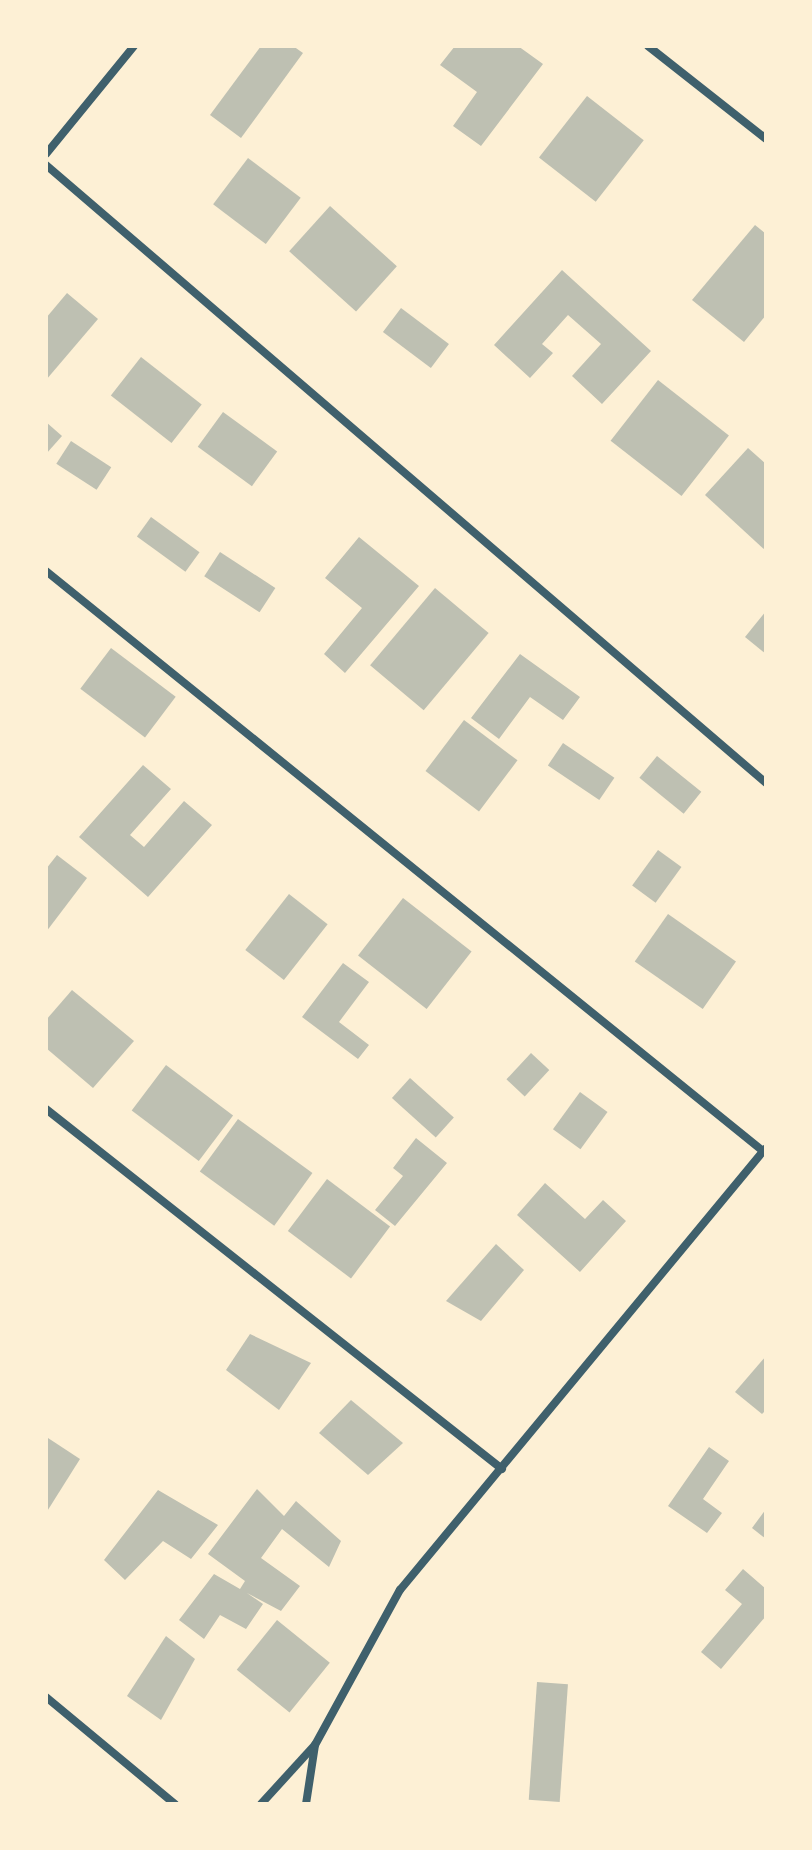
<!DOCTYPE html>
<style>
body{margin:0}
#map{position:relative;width:812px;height:1850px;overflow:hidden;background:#fdf0d5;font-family:Manrope,sans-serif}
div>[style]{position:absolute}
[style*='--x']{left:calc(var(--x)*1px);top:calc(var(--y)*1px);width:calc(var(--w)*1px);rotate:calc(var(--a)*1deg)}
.building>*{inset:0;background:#bec0b2;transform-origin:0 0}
.minor>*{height:8px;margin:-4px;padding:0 4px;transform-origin:4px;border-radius:4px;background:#3f606c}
span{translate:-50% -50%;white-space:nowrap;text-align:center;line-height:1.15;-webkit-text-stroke:8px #fdf0d5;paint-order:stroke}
.frame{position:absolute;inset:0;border:48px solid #fdf0d5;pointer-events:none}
</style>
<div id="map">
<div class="building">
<i style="clip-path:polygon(261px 46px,293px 46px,303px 53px,241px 138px,210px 115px)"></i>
<i style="clip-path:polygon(455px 46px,518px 46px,543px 64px,481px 146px,453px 126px,477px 92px,440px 65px)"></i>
<i style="left:587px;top:96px;width:72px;height:78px;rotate:38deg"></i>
<i style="left:248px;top:158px;width:66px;height:58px;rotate:37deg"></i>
<i style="left:330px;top:206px;width:90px;height:61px;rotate:42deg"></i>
<i style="clip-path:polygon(755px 225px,766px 234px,766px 315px,744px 342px,692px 300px)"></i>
<i style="clip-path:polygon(562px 270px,651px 351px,602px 404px,572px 376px,601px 344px,568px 315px,542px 344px,553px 353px,530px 378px,494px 345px)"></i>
<i style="clip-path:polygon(67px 293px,98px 319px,46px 380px,46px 318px)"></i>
<i style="left:401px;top:308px;width:60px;height:30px;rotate:37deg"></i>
<i style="left:141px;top:357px;width:77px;height:49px;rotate:38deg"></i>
<i style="left:658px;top:380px;width:90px;height:77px;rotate:38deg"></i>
<i style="left:223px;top:412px;width:67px;height:43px;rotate:36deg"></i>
<i style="clip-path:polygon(46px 422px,62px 436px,46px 454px)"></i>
<i style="left:71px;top:441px;width:48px;height:27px;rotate:33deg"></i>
<i style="clip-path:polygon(748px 448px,766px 464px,766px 551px,705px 495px)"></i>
<i style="left:151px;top:517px;width:60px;height:24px;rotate:36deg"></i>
<i style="clip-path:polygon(359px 537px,419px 586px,345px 673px,324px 654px,362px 608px,325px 578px)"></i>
<i style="left:220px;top:552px;width:66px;height:29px;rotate:33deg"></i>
<i style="left:435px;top:588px;width:70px;height:101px;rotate:40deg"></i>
<i style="clip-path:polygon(766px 611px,766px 654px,745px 637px)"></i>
<i style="left:111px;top:648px;width:81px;height:51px;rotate:37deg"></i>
<i style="clip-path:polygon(520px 654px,580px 697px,563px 720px,530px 697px,499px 739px,471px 718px)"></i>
<i style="left:464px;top:720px;width:67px;height:64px;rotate:37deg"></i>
<i style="left:563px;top:743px;width:62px;height:27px;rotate:34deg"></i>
<i style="left:657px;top:756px;width:57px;height:28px;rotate:39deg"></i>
<i style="clip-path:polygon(143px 765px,171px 789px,130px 835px,144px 847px,184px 801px,212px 825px,148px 897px,79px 837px)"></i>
<i style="left:658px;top:850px;width:29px;height:44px;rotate:36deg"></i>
<i style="clip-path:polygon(57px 855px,87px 878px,46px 932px,46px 869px)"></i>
<i style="left:289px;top:894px;width:49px;height:71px;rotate:38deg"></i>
<i style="left:403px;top:898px;width:87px;height:73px;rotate:38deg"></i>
<i style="left:668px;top:914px;width:83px;height:58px;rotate:35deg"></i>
<i style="clip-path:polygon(343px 963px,369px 982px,339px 1022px,369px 1045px,358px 1059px,302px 1017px)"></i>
<i style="clip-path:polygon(72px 990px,134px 1041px,93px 1088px,46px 1048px,46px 1020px)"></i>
<i style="left:531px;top:1053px;width:25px;height:36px;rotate:43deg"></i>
<i style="left:166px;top:1065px;width:84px;height:57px;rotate:37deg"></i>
<i style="left:410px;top:1078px;width:59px;height:27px;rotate:42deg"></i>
<i style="left:580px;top:1092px;width:34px;height:46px;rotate:36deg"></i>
<i style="left:238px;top:1119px;width:92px;height:65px;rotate:36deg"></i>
<i style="clip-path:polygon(416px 1138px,447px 1163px,395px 1226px,375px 1210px,403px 1176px,393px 1168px)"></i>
<i style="left:327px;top:1179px;width:79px;height:65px;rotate:37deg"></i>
<i style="clip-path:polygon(545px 1183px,585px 1219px,603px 1200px,626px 1221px,580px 1272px,517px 1215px)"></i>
<i style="clip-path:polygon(496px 1244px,524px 1270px,481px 1321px,446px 1301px)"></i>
<i style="clip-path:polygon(250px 1334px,311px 1363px,279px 1410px,226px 1370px)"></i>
<i style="clip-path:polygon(766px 1356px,766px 1410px,762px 1414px,735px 1392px)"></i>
<i style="clip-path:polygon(351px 1400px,403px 1443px,368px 1475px,319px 1433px)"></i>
<i style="clip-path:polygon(48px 1438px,80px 1459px,46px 1513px,46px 1441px)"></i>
<i style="clip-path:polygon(709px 1447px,729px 1461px,703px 1499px,722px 1513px,707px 1533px,668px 1506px)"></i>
<i style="clip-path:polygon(257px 1489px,284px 1516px,296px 1501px,341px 1541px,329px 1567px,282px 1529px,261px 1558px,300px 1586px,281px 1611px,247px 1593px,263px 1604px,246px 1629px,220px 1615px,204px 1639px,179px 1620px,214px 1574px,240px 1589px,245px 1581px,208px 1554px)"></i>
<i style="clip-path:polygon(158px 1490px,218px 1525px,191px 1559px,163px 1541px,125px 1580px,104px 1560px)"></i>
<i style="clip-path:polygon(766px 1509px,766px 1539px,752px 1528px)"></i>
<i style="clip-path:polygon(743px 1569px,766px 1589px,766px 1616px,721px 1669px,701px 1652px,742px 1604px,725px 1590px)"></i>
<i style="left:277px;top:1620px;width:68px;height:64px;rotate:39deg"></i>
<i style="clip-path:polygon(166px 1636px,195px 1659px,161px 1720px,127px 1696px)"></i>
<i style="left:537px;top:1682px;width:31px;height:118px;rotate:4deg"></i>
</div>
<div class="minor">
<i style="--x:648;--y:46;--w:150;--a:38.2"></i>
<i style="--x:46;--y:154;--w:139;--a:-50.8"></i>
<i style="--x:46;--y:165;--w:949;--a:40.64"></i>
<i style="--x:46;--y:571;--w:922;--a:38.97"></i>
<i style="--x:46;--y:1109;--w:581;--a:38.29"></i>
<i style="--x:46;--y:1697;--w:168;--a:39.7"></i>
<i style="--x:261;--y:1804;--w:79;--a:-47.6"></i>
<i style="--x:306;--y:1804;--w:60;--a:-81.3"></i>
<i style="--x:315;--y:1745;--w:177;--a:-61.3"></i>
<i style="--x:400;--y:1590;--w:572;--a:-50.39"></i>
</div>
<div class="frame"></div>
</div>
